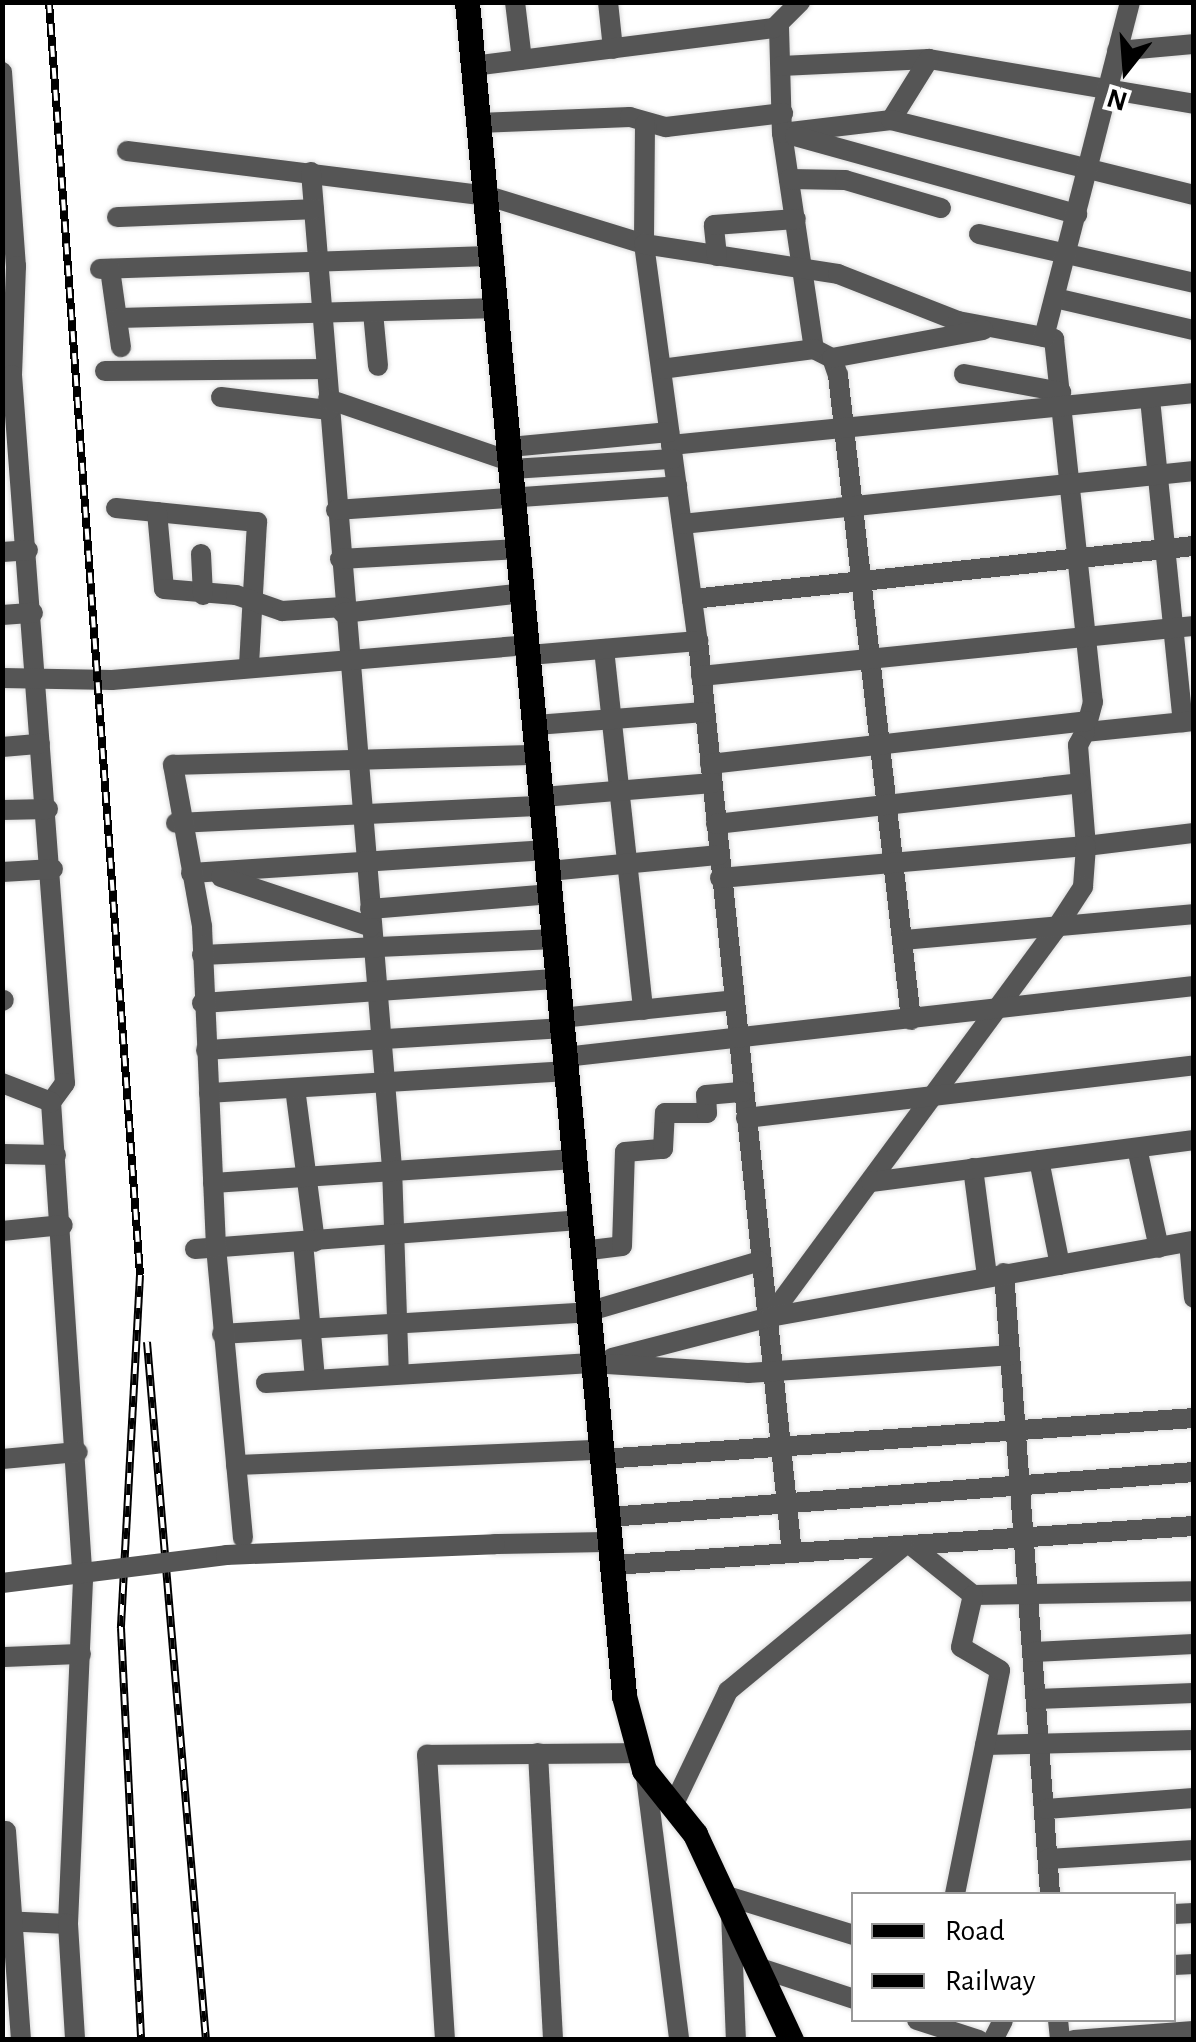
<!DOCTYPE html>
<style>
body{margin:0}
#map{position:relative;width:1196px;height:2042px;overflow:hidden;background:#fff;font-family:"Alegreya Sans",sans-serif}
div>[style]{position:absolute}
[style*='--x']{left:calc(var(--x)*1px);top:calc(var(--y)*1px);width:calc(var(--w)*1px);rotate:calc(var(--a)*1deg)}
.roads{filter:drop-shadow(0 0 2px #dbdbdb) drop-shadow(0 0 2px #dbdbdb)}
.minor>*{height:20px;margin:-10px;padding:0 10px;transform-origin:10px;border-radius:10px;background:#555}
.major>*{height:25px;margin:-12.5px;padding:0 12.5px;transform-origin:12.5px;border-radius:12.5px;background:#000}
.rail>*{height:8px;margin-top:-4px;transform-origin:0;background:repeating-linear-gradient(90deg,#fff 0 11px,#000 0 22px);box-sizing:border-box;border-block:2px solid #000}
.minor-bridge>*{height:20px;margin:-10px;padding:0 10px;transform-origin:10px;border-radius:10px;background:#555}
span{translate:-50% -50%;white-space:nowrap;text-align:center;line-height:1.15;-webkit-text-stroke:8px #fff;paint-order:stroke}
.frame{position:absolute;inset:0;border:5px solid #000;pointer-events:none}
.legend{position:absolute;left:851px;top:1892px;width:325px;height:130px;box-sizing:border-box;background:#fff;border:2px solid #999;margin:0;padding:12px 18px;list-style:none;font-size:30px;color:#000}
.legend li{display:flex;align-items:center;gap:20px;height:50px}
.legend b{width:50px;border:2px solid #999}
.north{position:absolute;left:1076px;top:20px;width:100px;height:100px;-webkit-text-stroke:8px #fff;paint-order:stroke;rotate:197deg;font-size:28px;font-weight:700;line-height:40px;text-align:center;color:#000}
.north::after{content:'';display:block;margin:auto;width:35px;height:45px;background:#000;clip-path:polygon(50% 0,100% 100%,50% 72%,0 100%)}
</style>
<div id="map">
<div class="roads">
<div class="minor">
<i style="--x:515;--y:2;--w:58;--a:83.1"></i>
<i style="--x:608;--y:2;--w:47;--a:83.9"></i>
<i style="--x:779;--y:27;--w:106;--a:88.4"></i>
<i style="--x:782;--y:133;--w:218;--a:81.6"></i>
<i style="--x:814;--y:349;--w:20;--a:27"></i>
<i style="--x:832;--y:358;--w:18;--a:71"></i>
<i style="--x:838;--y:375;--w:649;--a:83.54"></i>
<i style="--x:1117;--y:51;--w:77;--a:-5.2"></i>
<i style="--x:473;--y:66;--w:303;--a:-7.2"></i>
<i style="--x:774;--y:28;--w:37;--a:-45"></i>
<i style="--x:781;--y:66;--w:148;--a:-2.7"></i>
<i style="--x:929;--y:59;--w:269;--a:9.6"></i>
<i style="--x:2;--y:72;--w:195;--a:85.9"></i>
<i style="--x:16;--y:266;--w:109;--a:92.1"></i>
<i style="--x:12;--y:375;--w:710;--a:85.72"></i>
<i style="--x:65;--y:1083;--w:24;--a:126"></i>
<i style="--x:51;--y:1102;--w:479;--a:86.2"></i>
<i style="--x:83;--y:1580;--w:344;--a:92.5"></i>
<i style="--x:68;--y:1924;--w:66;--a:-177.4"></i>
<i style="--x:891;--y:120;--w:72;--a:-58.1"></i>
<i style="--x:478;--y:123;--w:152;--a:-2.3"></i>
<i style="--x:630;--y:117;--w:37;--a:16"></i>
<i style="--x:666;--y:127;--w:118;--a:-6.8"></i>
<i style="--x:645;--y:124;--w:120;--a:90.5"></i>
<i style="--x:644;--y:244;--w:401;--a:82.3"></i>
<i style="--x:698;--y:641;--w:917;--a:84.12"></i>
<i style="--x:782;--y:133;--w:110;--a:-6.8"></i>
<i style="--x:891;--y:120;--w:312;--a:13.9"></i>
<i style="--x:795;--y:136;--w:293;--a:15.5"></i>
<i style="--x:127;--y:151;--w:364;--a:7.1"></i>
<i style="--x:488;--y:196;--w:163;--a:17.1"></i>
<i style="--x:644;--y:244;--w:196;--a:8.8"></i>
<i style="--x:838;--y:274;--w:129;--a:21.4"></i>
<i style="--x:958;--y:321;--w:98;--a:10.6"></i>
<i style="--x:1054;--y:339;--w:365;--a:83.9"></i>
<i style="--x:1093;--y:702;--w:31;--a:105"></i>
<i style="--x:311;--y:172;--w:998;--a:85.35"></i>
<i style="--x:392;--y:1167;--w:207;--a:88.1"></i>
<i style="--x:789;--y:179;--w:56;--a:1"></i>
<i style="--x:845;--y:180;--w:100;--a:16.3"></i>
<i style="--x:117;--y:217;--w:197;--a:-2.3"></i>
<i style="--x:979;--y:234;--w:221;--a:12.8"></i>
<i style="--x:717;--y:256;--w:31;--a:-96"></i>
<i style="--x:714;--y:225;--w:82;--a:-4.2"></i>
<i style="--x:100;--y:269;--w:394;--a:-1.9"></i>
<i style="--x:110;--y:269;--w:79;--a:82"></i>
<i style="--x:1055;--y:298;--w:143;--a:13"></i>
<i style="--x:373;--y:312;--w:54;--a:84.7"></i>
<i style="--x:119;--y:318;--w:379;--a:-1.5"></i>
<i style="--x:1044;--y:337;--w:346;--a:-75.6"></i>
<i style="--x:832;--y:358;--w:154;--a:-10.5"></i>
<i style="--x:661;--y:369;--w:154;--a:-7.4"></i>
<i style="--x:105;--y:371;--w:221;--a:-0.5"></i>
<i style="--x:964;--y:374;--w:99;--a:10.5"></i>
<i style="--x:221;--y:397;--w:109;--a:6.9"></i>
<i style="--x:328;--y:399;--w:194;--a:18.9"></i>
<i style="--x:1150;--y:399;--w:325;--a:84.2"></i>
<i style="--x:671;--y:445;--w:526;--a:-5.68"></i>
<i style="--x:510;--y:447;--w:160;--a:-5.4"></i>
<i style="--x:512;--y:469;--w:161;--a:-3.6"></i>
<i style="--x:116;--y:508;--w:142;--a:5.7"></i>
<i style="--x:257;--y:522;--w:145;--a:93.2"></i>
<i style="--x:336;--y:510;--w:342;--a:-4"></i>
<i style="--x:157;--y:512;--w:77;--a:84.8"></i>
<i style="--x:164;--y:589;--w:72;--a:4.8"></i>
<i style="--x:236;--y:595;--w:49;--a:19.2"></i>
<i style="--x:282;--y:611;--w:61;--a:-3.8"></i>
<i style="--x:682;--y:524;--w:515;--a:-5.91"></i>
<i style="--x:2;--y:552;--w:26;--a:-4"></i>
<i style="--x:201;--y:554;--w:41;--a:87.2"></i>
<i style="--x:340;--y:559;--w:179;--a:-3.2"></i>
<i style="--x:692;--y:599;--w:505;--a:-6.03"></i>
<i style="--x:343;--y:613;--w:181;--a:-6.3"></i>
<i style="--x:2;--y:615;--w:31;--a:-4"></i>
<i style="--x:604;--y:649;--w:363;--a:83.8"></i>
<i style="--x:529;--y:655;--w:170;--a:-4.7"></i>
<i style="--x:701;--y:676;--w:496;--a:-5.8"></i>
<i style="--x:2;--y:678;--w:110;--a:1"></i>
<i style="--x:112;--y:680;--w:417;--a:-4.8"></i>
<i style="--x:1194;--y:721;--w:110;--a:174.2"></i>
<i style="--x:1085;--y:732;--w:15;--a:118"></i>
<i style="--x:1078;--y:745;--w:101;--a:85.5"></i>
<i style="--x:1086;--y:846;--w:109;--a:-6.9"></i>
<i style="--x:536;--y:725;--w:169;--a:-4.4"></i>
<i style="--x:2;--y:747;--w:38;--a:-5"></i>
<i style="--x:710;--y:764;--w:379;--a:-6.5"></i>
<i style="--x:543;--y:797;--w:170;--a:-4.7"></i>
<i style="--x:2;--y:810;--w:46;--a:-1.2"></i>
<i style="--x:176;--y:823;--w:367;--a:-2.7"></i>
<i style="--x:716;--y:824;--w:366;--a:-6.4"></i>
<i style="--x:549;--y:871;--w:171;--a:-5.4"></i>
<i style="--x:2;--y:872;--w:51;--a:-3.4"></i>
<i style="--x:191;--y:873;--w:357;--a:-3.7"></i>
<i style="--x:221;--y:877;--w:158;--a:18.4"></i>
<i style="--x:720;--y:878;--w:367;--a:-5"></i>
<i style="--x:1086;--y:846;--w:41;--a:94.2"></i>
<i style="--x:1083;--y:887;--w:51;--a:123.1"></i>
<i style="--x:1055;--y:930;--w:481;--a:126.4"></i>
<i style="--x:370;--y:909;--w:182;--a:-4.7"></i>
<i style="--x:904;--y:940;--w:291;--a:-5.1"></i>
<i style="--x:202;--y:955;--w:353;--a:-2.6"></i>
<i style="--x:2;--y:1001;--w:2;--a:-27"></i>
<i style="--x:202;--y:1003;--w:357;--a:-3.9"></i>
<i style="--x:561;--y:1018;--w:174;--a:-5.9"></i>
<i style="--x:206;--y:1050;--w:357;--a:-3.5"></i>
<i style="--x:565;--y:1057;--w:633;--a:-6.44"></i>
<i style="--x:2;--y:1083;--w:53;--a:21.2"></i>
<i style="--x:295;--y:1088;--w:155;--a:82.6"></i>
<i style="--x:209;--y:1093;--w:358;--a:-3.5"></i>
<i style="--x:746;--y:1118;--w:451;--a:-6.7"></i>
<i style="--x:1137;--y:1148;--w:102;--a:77.6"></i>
<i style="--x:2;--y:1154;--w:54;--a:1.1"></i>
<i style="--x:1039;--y:1160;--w:107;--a:78.7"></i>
<i style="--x:973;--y:1168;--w:109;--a:82.6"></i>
<i style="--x:871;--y:1182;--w:326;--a:-7.4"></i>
<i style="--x:213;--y:1183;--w:362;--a:-3.8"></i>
<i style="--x:2;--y:1231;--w:61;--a:-5.6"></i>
<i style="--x:303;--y:1242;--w:138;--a:85"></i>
<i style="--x:1189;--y:1242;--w:56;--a:84.9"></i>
<i style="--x:195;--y:1249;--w:385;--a:-4.3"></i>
<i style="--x:582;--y:1251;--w:40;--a:-7.1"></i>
<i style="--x:622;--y:1246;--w:94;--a:-88.2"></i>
<i style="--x:625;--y:1152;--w:38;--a:-5"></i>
<i style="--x:663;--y:1149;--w:36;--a:-87"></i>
<i style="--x:665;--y:1113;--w:42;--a:0"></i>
<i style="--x:707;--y:1113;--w:18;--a:-93"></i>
<i style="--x:706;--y:1095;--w:37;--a:-5"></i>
<i style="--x:1004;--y:1273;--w:623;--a:85.76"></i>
<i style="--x:222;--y:1334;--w:366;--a:-3.4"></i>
<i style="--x:587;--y:1312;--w:180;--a:-16.4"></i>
<i style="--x:612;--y:1358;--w:163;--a:-14.5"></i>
<i style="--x:770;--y:1317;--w:431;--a:-10.2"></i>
<i style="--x:266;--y:1383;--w:326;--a:-3.5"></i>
<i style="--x:591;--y:1363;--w:157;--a:3.6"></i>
<i style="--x:748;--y:1373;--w:262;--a:-3.9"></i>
<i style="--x:2;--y:1459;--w:76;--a:-5.3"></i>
<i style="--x:602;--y:1459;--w:593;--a:-3.96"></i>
<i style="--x:236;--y:1465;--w:365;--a:-2.4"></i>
<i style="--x:609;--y:1517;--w:587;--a:-4.4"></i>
<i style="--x:243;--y:1538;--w:292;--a:-95.3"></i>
<i style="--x:216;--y:1247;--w:321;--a:-92.5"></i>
<i style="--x:202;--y:926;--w:164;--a:-100.2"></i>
<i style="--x:173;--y:765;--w:365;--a:-1.6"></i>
<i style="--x:495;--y:1544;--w:114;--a:-1"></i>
<i style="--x:912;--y:1546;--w:78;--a:38.8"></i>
<i style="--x:973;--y:1595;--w:221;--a:-1"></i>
<i style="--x:613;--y:1565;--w:582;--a:-3.84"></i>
<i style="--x:1034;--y:1652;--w:160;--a:-2.9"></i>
<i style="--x:2;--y:1657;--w:79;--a:-2.2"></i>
<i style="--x:1037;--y:1699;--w:157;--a:-2.2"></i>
<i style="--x:985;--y:1745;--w:209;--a:-1.4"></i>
<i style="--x:538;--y:1753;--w:287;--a:87"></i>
<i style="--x:646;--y:1777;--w:265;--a:82.8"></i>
<i style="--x:672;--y:1808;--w:130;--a:-64.4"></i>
<i style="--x:728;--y:1691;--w:227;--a:-39.6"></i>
<i style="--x:1046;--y:1809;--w:148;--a:-4.3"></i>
<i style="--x:6;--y:1831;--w:210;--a:85.9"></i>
<i style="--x:1048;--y:1859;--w:146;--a:-3.5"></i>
<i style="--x:955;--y:1894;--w:228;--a:-78.6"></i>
<i style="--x:1000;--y:1670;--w:45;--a:-149.5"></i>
<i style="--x:961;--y:1647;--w:53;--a:-77"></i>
<i style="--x:727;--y:1896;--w:133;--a:17.1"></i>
<i style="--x:731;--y:1912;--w:128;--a:87.8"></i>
<i style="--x:1174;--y:1914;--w:20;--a:-3"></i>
<i style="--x:68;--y:1924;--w:116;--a:86.5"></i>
<i style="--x:1174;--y:1965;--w:20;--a:-3"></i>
<i style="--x:763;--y:1969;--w:96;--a:18.2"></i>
<i style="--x:917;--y:2020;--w:65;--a:17.9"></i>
<i style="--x:1058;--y:2020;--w:20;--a:84"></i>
<i style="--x:445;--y:2040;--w:286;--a:-93.6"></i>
<i style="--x:427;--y:1755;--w:212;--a:-0.5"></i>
<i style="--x:993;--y:2040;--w:22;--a:-63"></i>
<i style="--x:1074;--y:2040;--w:120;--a:-4.3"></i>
</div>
<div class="major">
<i style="--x:467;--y:2;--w:1701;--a:84.7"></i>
<i style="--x:624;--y:1696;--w:77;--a:74.9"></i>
<i style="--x:644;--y:1770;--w:82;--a:51.4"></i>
<i style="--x:695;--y:1834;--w:227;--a:65"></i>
</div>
</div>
<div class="rail">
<i style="--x:49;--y:2;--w:1276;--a:85.91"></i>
<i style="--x:140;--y:1275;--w:354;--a:93.1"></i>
<i style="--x:121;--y:1628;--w:412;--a:87.2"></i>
<i style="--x:147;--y:1342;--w:700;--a:85.17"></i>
</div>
<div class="minor-bridge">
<i style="--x:2;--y:1583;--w:226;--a:-7.1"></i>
<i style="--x:226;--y:1555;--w:269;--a:-2.3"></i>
</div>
<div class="frame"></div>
<ul class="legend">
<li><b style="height:12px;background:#000"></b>Road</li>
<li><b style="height:12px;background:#000"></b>Railway</li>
</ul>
<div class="north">N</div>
</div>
